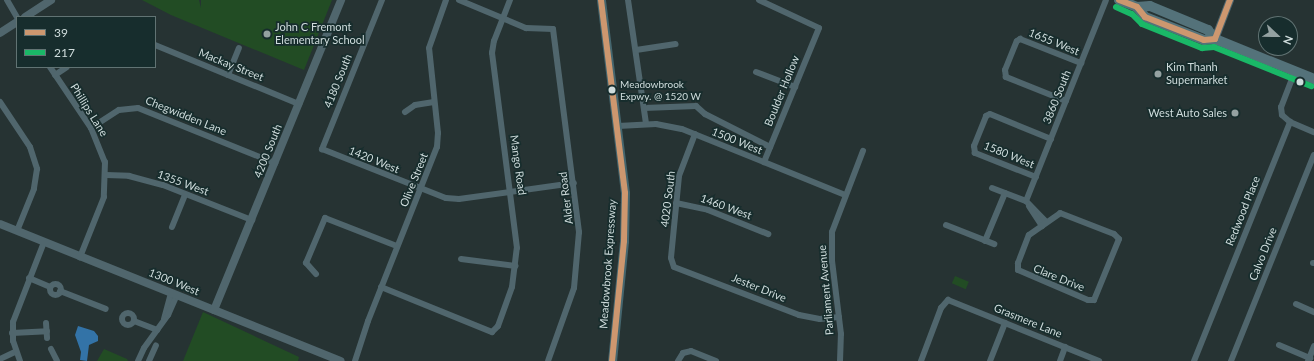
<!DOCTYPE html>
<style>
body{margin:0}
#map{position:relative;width:1314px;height:361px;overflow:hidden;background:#263333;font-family:Lato,sans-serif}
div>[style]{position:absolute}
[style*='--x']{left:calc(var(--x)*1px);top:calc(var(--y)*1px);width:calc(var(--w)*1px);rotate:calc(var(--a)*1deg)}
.green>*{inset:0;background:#224c24;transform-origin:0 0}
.water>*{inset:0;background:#3373a7}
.minor>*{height:6px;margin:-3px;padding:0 3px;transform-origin:3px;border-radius:3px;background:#50666d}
.minor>.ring{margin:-3px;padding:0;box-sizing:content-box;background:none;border:6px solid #50666d;border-radius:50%}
.tertiary>*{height:8px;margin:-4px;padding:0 4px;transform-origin:4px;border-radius:4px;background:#50666d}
.secondary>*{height:9px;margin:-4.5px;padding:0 4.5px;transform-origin:4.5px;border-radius:4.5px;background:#45666e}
.primary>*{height:10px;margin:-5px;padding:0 5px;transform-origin:5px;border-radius:5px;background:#54727a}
.bus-1>*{height:6px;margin:-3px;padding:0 3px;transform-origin:3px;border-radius:3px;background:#cd976f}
.bus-2>*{height:6px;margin:-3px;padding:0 3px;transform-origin:3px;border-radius:3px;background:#1ab867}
.dots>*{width:11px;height:11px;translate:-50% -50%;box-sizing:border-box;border:2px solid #172d2d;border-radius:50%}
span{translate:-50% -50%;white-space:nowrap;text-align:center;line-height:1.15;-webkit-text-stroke:3.5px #172d2d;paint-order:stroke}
.bus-label{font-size:10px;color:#cfdcdc}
.left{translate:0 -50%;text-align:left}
.poi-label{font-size:11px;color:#cfdcdc}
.right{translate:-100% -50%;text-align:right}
.street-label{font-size:11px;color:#cfdcdc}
.legend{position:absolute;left:16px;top:16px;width:140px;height:52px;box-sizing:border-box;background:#172d2d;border:1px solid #617373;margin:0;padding:5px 7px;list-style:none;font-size:12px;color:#cfdcdc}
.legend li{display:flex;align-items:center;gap:8px;height:20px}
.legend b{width:20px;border:1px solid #617373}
.north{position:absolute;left:1258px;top:16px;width:40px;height:40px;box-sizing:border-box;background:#172d2d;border:1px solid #617373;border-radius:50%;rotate:112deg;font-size:11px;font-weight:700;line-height:16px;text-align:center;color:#cfdcdc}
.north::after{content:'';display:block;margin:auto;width:14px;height:18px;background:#94a1a1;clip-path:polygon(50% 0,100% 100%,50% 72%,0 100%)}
</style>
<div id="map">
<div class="green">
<i style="clip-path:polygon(142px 0,199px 0,201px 8px,201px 0,332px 0,304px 70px,171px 15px)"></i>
<i style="left:955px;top:276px;width:15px;height:8px;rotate:23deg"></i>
<i style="clip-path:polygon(203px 312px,299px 357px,298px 361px,183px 361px)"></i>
<i style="clip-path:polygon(104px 349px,127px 359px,128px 361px,97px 361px)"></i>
</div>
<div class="water">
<i style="clip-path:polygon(78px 326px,94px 331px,98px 336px,98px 341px,89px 345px,87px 361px,80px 360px,81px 352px,75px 335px)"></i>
</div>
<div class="minor">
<i style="--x:7;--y:0;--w:20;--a:60"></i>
<i style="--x:382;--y:0;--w:161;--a:111.9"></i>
<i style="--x:322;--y:149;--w:133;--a:21.6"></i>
<i style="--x:446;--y:198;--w:13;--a:4"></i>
<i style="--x:459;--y:199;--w:116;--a:-7.9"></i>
<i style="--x:459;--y:0;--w:73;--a:22.7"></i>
<i style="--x:526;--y:28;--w:27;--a:2"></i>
<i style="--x:553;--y:29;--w:205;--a:82.7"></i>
<i style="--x:579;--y:232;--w:56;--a:95.1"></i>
<i style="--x:574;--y:288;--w:77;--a:109.6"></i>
<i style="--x:628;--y:0;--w:124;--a:81.7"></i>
<i style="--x:759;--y:0;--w:66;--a:25"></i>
<i style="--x:819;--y:28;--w:145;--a:112.3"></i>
<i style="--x:155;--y:45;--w:156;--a:22.3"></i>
<i style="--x:636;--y:50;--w:40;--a:-8.5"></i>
<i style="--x:50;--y:67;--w:73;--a:56.1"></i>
<i style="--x:91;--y:128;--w:37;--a:68"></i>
<i style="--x:105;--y:162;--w:35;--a:92"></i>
<i style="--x:104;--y:197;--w:65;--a:111.8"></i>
<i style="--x:1295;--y:71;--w:39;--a:111"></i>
<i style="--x:1281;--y:107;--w:8;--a:83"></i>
<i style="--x:1282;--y:115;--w:11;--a:41"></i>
<i style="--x:1290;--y:122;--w:26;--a:23"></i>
<i style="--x:756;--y:72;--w:42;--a:21"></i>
<i style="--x:55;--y:75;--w:14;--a:-34"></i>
<i style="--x:228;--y:75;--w:29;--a:-68"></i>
<i style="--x:1066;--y:101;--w:65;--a:-158.2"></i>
<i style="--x:1006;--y:77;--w:7;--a:-98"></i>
<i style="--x:1005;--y:70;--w:31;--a:-68"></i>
<i style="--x:1017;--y:41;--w:4;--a:-34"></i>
<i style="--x:1020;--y:39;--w:66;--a:21.5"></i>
<i style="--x:0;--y:102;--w:54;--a:56.3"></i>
<i style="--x:30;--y:147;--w:23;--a:72"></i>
<i style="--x:37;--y:169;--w:20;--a:99"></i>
<i style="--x:34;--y:189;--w:45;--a:112"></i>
<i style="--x:644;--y:108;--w:52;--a:-2.2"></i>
<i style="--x:696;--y:106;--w:12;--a:42"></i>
<i style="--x:705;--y:114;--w:73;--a:26.9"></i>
<i style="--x:405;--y:112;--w:12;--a:-35"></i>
<i style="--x:415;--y:105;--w:19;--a:-9"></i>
<i style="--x:618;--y:126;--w:38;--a:-3"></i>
<i style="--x:656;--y:124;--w:26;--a:11"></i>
<i style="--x:682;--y:129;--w:176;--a:22"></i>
<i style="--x:91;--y:128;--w:33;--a:-33"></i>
<i style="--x:119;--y:110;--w:19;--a:-6"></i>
<i style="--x:138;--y:108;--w:148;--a:21.9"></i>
<i style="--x:695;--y:134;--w:45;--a:110.9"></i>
<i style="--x:679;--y:176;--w:82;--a:95.6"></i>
<i style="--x:671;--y:258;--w:9;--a:72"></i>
<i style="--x:674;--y:267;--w:134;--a:21"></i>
<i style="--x:799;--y:315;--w:21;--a:11"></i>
<i style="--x:820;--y:319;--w:19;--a:-6"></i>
<i style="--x:106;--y:175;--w:23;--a:2"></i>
<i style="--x:129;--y:176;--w:35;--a:15"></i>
<i style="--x:163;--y:185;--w:96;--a:21.5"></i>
<i style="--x:1036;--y:177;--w:66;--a:-158.5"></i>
<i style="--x:975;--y:153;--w:7;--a:-98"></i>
<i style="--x:974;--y:146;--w:32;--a:-68"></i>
<i style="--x:986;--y:116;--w:4;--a:-27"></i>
<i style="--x:990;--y:114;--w:66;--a:22.3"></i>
<i style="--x:992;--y:188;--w:36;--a:21"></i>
<i style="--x:1026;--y:201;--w:29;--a:46"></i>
<i style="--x:1026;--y:201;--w:216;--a:-68.3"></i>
<i style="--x:676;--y:203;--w:33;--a:12"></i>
<i style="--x:708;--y:210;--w:65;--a:21.8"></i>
<i style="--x:1029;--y:206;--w:24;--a:57"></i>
<i style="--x:1060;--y:213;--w:58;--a:21.3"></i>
<i style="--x:1114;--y:234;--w:7;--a:45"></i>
<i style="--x:1119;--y:239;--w:66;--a:112.3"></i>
<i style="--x:1094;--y:300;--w:6;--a:180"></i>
<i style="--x:1088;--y:300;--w:76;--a:-156.8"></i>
<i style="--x:1018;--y:270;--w:7;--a:-90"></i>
<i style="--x:1018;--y:263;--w:30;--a:-69"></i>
<i style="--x:1029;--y:235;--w:38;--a:-35"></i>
<i style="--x:946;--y:225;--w:52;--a:21.6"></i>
<i style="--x:172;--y:227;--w:35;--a:-68"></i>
<i style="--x:985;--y:241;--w:52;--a:-67.4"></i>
<i style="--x:461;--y:259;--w:55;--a:7.3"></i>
<i style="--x:1313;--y:263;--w:1;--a:0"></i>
<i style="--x:316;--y:274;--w:15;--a:-132"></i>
<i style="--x:306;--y:263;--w:49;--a:-67.1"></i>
<i style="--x:325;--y:218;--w:77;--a:21.3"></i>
<i style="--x:29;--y:278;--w:23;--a:23"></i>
<i class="ring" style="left:49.5px;top:283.5px;width:5px;height:5px"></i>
<i style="--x:381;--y:287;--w:120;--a:22.1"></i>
<i style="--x:492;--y:332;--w:8;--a:-45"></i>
<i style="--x:498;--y:326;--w:41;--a:-70.3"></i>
<i style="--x:512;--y:287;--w:39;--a:-83"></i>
<i style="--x:517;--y:248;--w:197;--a:-97.3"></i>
<i style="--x:492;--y:53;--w:12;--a:-81"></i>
<i style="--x:494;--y:41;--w:44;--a:-68.7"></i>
<i style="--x:60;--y:291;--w:49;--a:21.4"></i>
<i style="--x:1296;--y:304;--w:20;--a:24"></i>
<i class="ring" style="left:122px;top:313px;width:6px;height:6px"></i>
<i style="--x:164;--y:319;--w:27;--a:-75"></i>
<i style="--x:134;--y:321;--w:25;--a:21"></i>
<i style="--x:46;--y:323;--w:15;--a:86"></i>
<i style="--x:12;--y:333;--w:35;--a:-3"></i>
<i style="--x:1279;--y:345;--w:34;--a:23"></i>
<i style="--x:51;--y:349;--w:13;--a:63"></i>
<i style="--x:0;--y:359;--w:17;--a:-25"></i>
<i style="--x:20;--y:361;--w:21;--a:-109"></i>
<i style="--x:13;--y:341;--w:19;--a:-90"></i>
<i style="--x:13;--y:322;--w:86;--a:-68.8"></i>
<i style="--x:138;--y:361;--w:14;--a:-65"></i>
<i style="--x:144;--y:348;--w:41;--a:-54"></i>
<i style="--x:168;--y:315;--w:22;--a:-66"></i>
<i style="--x:149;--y:361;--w:17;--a:-66"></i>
<i style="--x:355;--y:361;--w:42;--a:-72"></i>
<i style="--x:368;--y:321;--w:187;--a:-68.4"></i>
<i style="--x:437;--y:147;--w:14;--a:-86"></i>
<i style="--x:438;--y:133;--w:85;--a:-96"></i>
<i style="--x:429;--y:48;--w:51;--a:-70.5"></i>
<i style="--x:678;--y:361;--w:9;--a:-58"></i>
<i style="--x:683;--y:353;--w:8;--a:-14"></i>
<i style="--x:691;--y:351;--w:27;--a:22"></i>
<i style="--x:840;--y:361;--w:27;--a:-88"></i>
<i style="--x:841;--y:334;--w:74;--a:-97"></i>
<i style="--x:832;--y:261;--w:29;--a:-90"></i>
<i style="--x:832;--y:232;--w:87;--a:-69.1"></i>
<i style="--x:921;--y:361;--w:57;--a:-69.3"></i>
<i style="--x:941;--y:308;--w:11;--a:-49"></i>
<i style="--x:948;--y:300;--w:163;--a:22"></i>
<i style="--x:990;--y:361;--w:41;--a:-68.5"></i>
<i style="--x:1060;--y:361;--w:15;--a:-70"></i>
<i style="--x:1194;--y:361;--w:258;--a:-68.1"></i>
<i style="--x:1231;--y:361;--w:222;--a:-68.1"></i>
<i style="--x:1308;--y:361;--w:16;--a:-68"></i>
</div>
<div class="tertiary">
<i style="--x:25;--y:17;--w:31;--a:-33"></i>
<i style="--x:0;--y:33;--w:20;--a:-33"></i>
<i style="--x:1215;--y:39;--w:42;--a:-69"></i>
<i style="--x:0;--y:224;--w:367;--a:21.9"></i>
<i style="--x:214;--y:310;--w:335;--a:-67.7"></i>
</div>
<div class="secondary">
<i style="--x:601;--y:0;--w:194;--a:82.9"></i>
<i style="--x:625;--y:193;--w:48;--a:91.2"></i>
<i style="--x:624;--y:241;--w:121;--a:95.7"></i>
</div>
<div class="primary">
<i style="--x:1119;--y:0;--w:19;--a:21"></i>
<i style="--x:1137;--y:7;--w:13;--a:-4"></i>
<i style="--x:1150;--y:6;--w:63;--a:22.5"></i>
<i style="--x:1208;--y:30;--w:11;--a:52"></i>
<i style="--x:1137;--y:7;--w:13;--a:51"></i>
<i style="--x:1145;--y:17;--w:63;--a:21.3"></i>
<i style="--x:1204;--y:40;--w:11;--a:-5"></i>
<i style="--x:1215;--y:39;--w:107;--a:22"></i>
</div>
<div class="bus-1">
<i style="--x:601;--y:0;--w:194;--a:82.9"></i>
<i style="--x:625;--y:193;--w:48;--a:91.2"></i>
<i style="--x:624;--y:241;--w:121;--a:95.7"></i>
<i style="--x:1119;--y:0;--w:19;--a:21"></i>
<i style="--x:1137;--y:7;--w:13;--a:51"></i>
<i style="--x:1145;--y:17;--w:63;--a:21.3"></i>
<i style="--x:1204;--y:40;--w:11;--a:-5"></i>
<i style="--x:1215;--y:39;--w:42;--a:-69"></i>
</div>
<div class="bus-2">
<i style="--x:1116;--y:7;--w:17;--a:24"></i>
<i style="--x:1132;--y:14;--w:14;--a:45"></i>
<i style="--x:1142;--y:24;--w:65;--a:21.8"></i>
<i style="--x:1202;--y:48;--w:12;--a:-5"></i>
<i style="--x:1214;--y:47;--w:105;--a:21.9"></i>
</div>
<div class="dots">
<i style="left:267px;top:34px;background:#94a1a1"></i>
<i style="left:1158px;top:74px;background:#94a1a1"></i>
<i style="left:1300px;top:82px;background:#cfdcdc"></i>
<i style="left:612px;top:90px;background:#cfdcdc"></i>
<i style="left:1235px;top:113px;background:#94a1a1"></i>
</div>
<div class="bus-label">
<span class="left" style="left:620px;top:90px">Meadowbrook<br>Expwy. @ 1520 W</span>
</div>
<div class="poi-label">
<span class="left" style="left:275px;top:34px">John C Fremont<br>Elementary School</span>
<span class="left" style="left:1166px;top:74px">Kim Thanh<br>Supermarket</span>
<span class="right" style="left:1227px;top:113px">West Auto Sales</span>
</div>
<div class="street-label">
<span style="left:1054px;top:42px;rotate:22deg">1655 West</span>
<span style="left:231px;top:65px;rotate:22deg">Mackay Street</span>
<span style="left:338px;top:81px;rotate:-68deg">4180 South</span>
<span style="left:782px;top:91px;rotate:-68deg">Boulder Hollow</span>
<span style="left:1057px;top:97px;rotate:-68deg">3860 South</span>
<span style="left:89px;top:110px;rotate:58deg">Phillips Lane</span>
<span style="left:186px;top:116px;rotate:22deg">Chegwidden Lane</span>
<span style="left:737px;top:141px;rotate:22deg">1500 West</span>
<span style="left:268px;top:151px;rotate:-68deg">4200 South</span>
<span style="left:1009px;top:155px;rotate:22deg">1580 West</span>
<span style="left:374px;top:160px;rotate:22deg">1420 West</span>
<span style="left:518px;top:165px;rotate:82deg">Mango Road</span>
<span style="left:414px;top:180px;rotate:-68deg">Olive Street</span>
<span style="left:183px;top:183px;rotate:20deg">1355 West</span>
<span style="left:566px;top:198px;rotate:-97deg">Alder Road</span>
<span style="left:668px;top:199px;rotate:-83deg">4020 South</span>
<span style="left:726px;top:207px;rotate:20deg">1460 West</span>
<span style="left:1243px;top:211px;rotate:-68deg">Redwood Place</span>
<span style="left:1263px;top:254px;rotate:-68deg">Calvo Drive</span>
<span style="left:608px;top:264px;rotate:-86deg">Meadowbrook Expressway</span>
<span style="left:1059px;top:278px;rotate:22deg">Clare Drive</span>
<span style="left:174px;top:282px;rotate:22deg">1300 West</span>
<span style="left:759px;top:288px;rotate:22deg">Jester Drive</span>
<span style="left:826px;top:290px;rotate:-95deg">Parliament Avenue</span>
<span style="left:1028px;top:321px;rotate:22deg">Grasmere Lane</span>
</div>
<ul class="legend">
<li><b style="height:5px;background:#cd976f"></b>39</li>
<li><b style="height:5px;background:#1ab867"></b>217</li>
</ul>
<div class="north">N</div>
</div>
